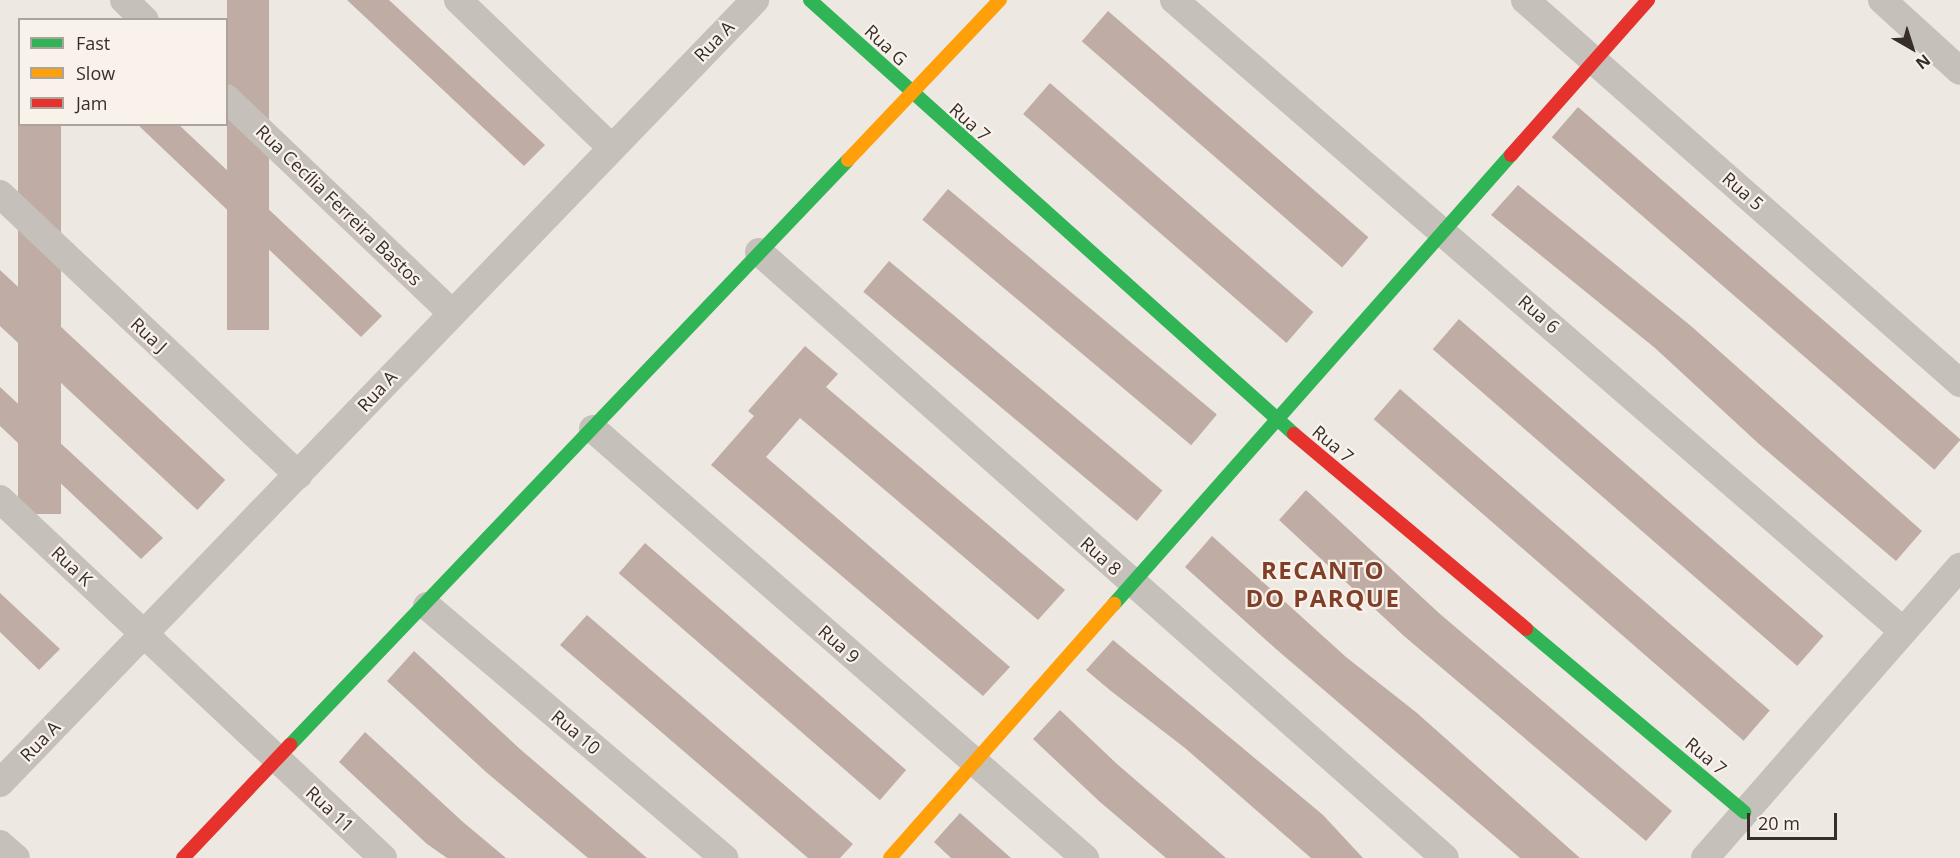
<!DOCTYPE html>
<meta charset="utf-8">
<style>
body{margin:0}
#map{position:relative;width:1960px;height:858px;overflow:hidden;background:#ede8e2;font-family:"Open Sans",sans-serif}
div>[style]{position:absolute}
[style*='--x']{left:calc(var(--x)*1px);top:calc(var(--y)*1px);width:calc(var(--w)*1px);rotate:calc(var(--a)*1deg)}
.building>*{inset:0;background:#bfada5;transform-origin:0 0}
.street>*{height:28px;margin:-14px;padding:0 14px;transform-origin:14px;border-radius:14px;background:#c6c0bb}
.fast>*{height:14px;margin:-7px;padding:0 7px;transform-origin:7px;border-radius:7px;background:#30b455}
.slow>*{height:14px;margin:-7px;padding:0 7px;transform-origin:7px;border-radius:7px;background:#ff9f0a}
.jam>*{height:14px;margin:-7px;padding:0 7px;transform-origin:7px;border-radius:7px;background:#e5322d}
span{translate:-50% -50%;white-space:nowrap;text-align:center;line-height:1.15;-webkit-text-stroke:4.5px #f9f2ea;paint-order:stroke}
.street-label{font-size:18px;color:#372e29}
.district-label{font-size:24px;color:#803f28;font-weight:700;letter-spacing:1.5px}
.legend{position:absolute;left:18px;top:18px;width:210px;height:108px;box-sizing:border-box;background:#f9f2ea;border:2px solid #aba49d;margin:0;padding:8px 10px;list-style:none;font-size:18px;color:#372e29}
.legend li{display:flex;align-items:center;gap:12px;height:30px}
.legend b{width:30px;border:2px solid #aba49d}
.north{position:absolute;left:1882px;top:18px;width:60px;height:60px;-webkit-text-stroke:4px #f9f2ea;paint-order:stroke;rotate:141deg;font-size:16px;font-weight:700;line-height:24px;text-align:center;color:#372e29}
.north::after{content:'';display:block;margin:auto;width:21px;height:27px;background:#372e29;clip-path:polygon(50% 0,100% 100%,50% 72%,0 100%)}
.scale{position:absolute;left:1747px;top:813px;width:90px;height:27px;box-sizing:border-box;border:3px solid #372e29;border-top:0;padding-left:8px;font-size:18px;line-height:21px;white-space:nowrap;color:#372e29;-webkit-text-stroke:4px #f9f2ea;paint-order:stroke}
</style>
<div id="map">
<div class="building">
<i style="left:227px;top:0;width:42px;height:330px"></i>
<i style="clip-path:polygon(347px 0,389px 0,545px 145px,524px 166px)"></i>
<i style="left:1108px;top:11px;width:345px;height:40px;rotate:41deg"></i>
<i style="left:1050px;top:83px;width:349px;height:41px;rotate:41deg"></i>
<i style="left:1578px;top:107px;width:507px;height:40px;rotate:41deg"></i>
<i style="left:18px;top:124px;width:43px;height:390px"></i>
<i style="clip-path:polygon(137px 124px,178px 124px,382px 316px,361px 337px)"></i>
<i style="clip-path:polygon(1518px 185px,1691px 326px,1922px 531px,1896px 561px,1759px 444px,1655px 348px,1491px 215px)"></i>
<i style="left:948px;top:189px;width:351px;height:40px;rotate:40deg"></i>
<i style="left:889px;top:261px;width:357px;height:40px;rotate:40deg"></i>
<i style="left:0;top:270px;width:308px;height:41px;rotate:43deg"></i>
<i style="left:1459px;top:319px;width:483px;height:40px;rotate:41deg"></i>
<i style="clip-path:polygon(805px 346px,838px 374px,826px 387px,1065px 590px,1038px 620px,800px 418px,766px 457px,1010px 667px,983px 696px,711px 465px,754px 416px,748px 411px)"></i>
<i style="clip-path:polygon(0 387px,163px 538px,141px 559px,0 426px)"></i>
<i style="left:1400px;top:389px;width:490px;height:40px;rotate:41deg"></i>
<i style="clip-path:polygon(1306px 490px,1440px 614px,1672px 811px,1646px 841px,1404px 636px,1279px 520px)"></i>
<i style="clip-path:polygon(1212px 536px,1346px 657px,1417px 713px,1580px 858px,1520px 858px,1276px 649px,1185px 567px)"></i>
<i style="left:645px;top:543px;width:346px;height:40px;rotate:41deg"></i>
<i style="clip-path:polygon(0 593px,60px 649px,39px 670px,0 632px)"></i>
<i style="clip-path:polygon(587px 615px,853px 844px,840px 858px,808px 858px,560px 645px)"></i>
<i style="clip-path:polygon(1113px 640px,1323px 815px,1363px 858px,1311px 858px,1185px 748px,1111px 691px,1086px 670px)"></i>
<i style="clip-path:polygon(414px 651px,520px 749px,647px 858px,588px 858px,486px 772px,387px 681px)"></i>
<i style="clip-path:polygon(1060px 710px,1117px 764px,1226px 858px,1166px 858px,1100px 802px,1033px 739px)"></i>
<i style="clip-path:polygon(365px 732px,463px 822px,506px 858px,447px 858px,427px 844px,339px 762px)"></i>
<i style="clip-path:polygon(960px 813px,1011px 858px,951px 858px,934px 842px)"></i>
</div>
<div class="street">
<i style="--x:124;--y:0;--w:29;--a:44"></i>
<i style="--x:458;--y:0;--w:212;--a:43.9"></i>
<i style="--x:1174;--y:0;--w:964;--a:40.88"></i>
<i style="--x:1525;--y:0;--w:580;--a:41.36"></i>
<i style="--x:1882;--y:0;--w:105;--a:42.3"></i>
<i style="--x:226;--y:98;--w:311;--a:43.6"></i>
<i style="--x:0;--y:194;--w:410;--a:43.3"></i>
<i style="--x:759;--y:252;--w:915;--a:41.46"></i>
<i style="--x:593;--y:429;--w:653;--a:41.09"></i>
<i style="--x:0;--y:499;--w:525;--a:43.15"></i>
<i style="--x:427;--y:606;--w:390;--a:40.3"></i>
<i style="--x:0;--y:783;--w:1088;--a:-46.04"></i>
<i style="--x:0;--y:844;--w:21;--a:41"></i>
<i style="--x:1705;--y:858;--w:387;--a:-48.8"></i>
</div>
<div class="fast">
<i style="--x:810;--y:0;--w:650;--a:41.88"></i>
<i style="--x:1114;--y:604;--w:599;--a:-48.52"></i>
<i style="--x:1526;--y:629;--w:285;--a:40"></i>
<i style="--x:290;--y:745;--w:808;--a:-46.35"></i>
</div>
<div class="slow">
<i style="--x:848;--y:160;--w:221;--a:-46.5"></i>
<i style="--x:890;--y:858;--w:339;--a:-48.6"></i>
</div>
<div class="jam">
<i style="--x:1511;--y:155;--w:207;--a:-48.5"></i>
<i style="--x:1294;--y:434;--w:303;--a:40"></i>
<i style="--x:183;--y:858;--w:156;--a:-46.6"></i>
</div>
<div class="street-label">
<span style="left:714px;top:41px;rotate:-46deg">Rua A</span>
<span style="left:886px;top:45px;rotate:43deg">Rua G</span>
<span style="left:970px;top:122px;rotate:42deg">Rua 7</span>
<span style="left:1743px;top:191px;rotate:41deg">Rua 5</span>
<span style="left:339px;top:205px;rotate:44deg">Rua Cecília Ferreira Bastos</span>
<span style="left:1539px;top:314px;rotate:41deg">Rua 6</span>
<span style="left:149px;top:335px;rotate:43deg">Rua J</span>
<span style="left:377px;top:391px;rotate:-47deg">Rua A</span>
<span style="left:1333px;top:444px;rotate:40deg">Rua 7</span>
<span style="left:1101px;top:556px;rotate:42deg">Rua 8</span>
<span style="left:72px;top:566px;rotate:43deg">Rua K</span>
<span style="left:839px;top:644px;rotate:41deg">Rua 9</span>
<span style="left:576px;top:732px;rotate:40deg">Rua 10</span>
<span style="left:40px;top:741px;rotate:-46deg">Rua A</span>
<span style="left:1706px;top:756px;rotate:40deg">Rua 7</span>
<span style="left:330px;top:809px;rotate:43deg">Rua 11</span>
</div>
<div class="district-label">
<span style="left:1323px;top:584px">RECANTO<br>DO PARQUE</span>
</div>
<ul class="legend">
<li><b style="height:8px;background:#30b455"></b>Fast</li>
<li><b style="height:8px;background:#ff9f0a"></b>Slow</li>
<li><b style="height:8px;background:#e5322d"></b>Jam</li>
</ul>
<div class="north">N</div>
<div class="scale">20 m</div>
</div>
